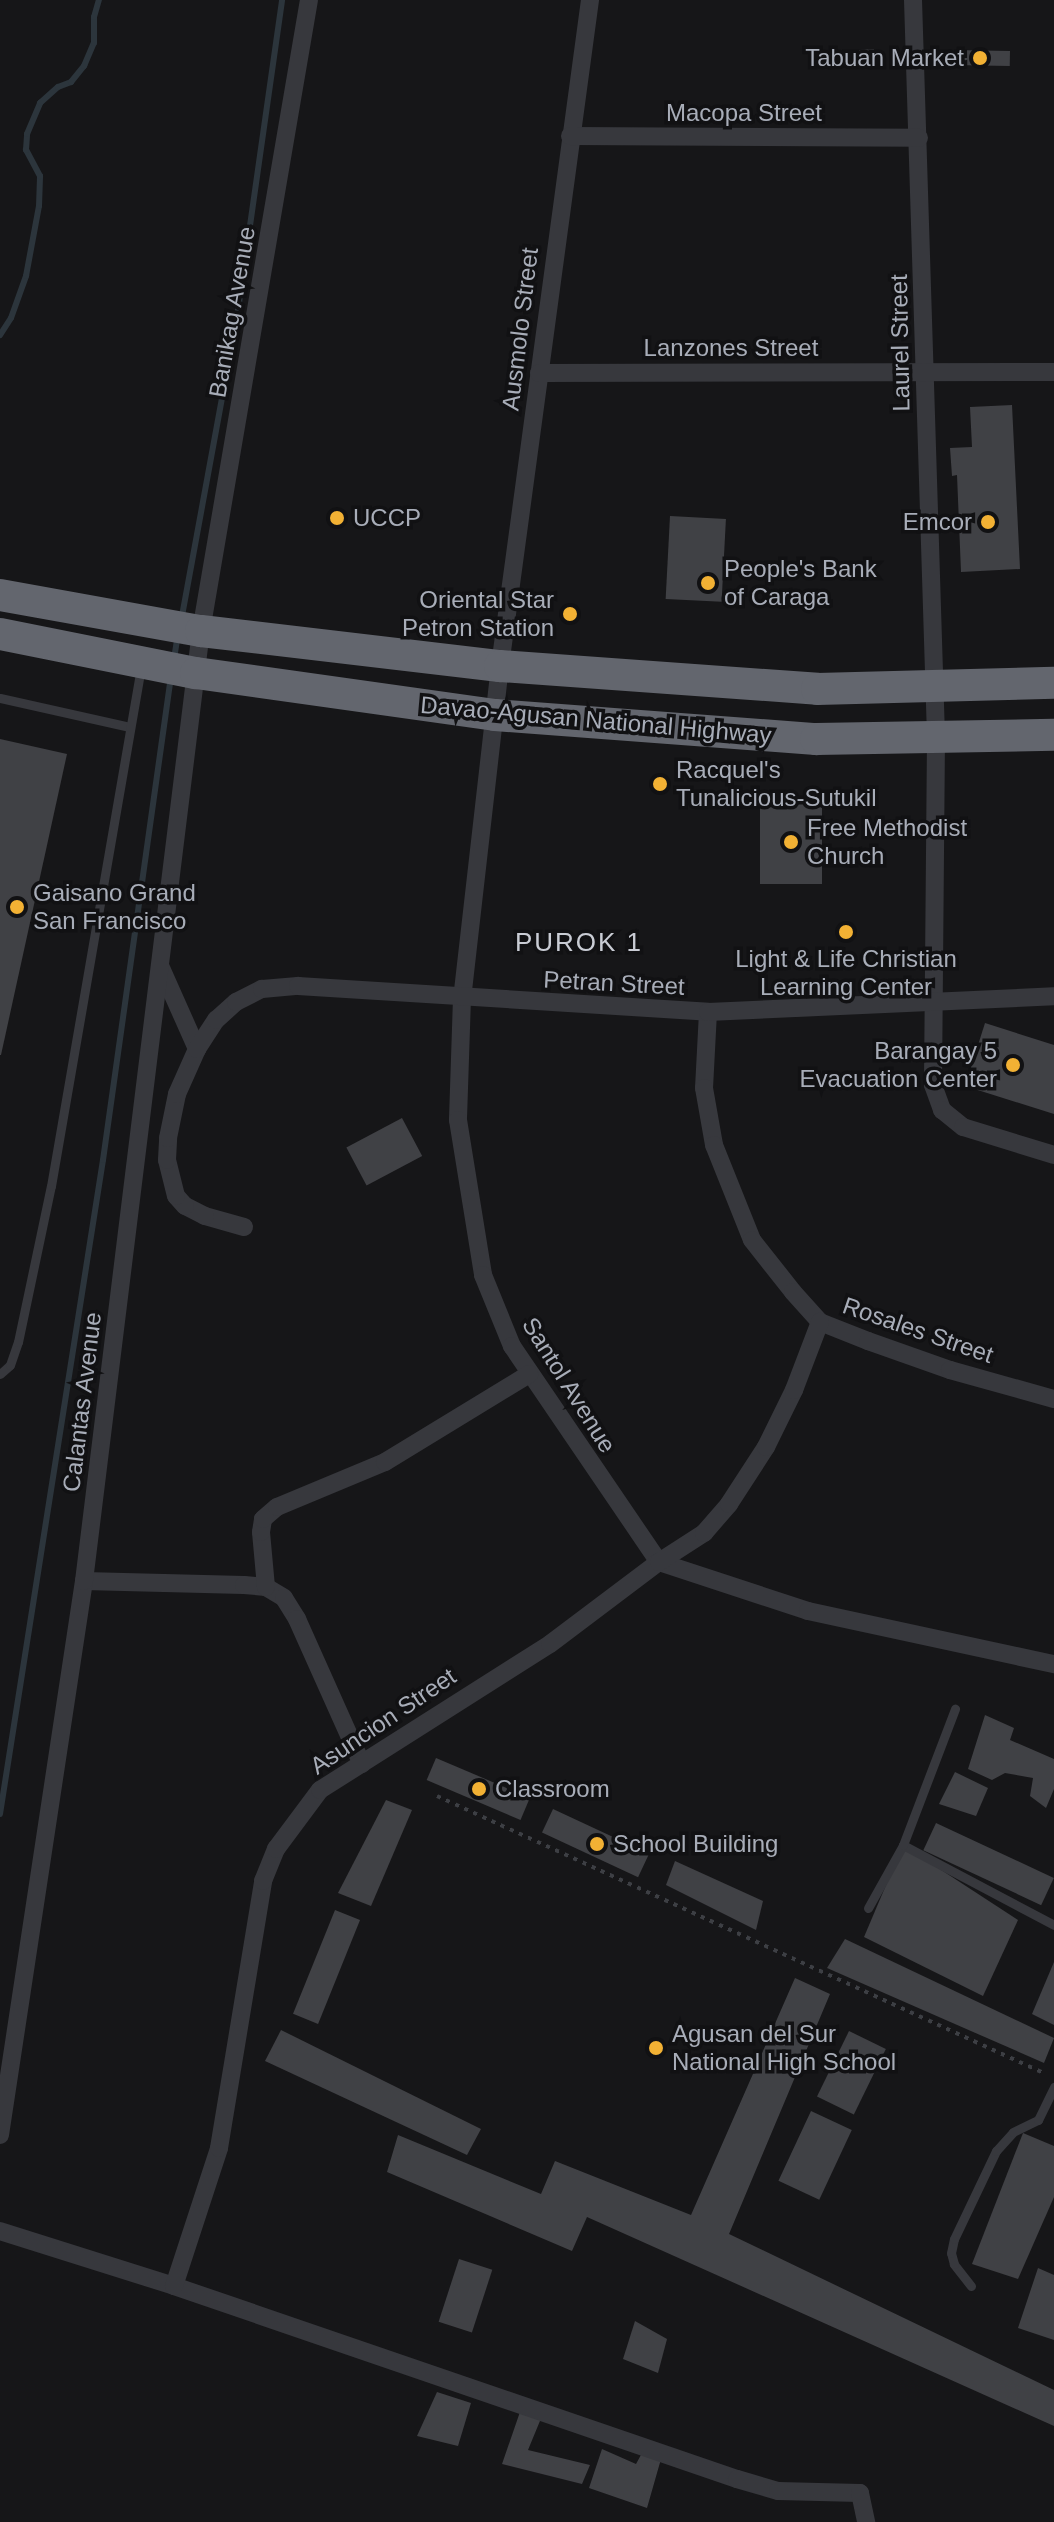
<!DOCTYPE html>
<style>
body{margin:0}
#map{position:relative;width:1054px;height:2522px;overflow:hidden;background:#161618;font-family:Arial,sans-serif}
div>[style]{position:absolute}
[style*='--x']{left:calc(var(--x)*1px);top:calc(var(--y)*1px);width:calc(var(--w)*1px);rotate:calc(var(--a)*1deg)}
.stream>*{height:6px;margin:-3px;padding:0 3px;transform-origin:3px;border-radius:3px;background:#2c353c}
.building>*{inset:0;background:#404145;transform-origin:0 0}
.path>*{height:4px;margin-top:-2px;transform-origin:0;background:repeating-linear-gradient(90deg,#3d3f44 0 4px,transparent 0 10px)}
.lane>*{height:9px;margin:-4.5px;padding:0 4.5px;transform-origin:4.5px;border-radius:4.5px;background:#37383d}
.street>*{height:18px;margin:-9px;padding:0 9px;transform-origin:9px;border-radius:9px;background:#37383d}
.highway>*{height:32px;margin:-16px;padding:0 16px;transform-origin:16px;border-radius:16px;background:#63666e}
.dots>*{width:22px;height:22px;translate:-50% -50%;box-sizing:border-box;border:4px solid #111113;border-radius:50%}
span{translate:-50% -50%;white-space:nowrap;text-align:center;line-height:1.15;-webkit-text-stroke:7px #111113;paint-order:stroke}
.poi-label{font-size:24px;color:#a8adb8}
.right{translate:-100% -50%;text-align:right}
.left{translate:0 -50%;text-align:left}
.street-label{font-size:24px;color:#a8adb8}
.neighbourhood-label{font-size:26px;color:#c9ccd4;letter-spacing:2px}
</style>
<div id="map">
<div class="stream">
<i style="--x:0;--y:335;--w:20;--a:-57"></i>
<i style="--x:11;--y:318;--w:45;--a:-70.3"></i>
<i style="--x:26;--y:276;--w:71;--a:-79.5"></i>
<i style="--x:39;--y:206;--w:30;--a:-88"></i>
<i style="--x:40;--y:176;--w:30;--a:-118"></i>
<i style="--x:26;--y:150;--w:16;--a:-86"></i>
<i style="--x:27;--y:134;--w:34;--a:-67"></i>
<i style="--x:40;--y:103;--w:24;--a:-42"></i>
<i style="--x:58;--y:87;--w:14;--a:-21"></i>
<i style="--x:71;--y:82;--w:21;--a:-51"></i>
<i style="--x:84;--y:66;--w:25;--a:-67"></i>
<i style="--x:94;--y:43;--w:26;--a:-90"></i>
<i style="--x:94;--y:17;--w:18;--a:-74"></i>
<i style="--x:182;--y:616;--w:311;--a:-79.6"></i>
<i style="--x:238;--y:310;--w:313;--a:-81.9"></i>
<i style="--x:174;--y:659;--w:24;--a:-81"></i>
<i style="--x:0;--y:1814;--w:662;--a:-81.05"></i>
<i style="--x:103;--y:1160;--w:487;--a:-82"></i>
</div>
<div class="building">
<i style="left:874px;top:49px;width:16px;height:24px;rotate:86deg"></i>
<i style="left:953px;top:50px;width:57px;height:15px;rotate:1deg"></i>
<i style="clip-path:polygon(1012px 405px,1020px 569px,961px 572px,957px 475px,952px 476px,950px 448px,972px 447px,970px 407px)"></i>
<i style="left:670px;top:516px;width:56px;height:83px;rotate:3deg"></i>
<i style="clip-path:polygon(0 739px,67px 754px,1px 1055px,0 1055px)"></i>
<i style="left:760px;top:799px;width:62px;height:85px"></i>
<i style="clip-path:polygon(985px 1023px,1054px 1045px,1054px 1114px,965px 1086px)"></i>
<i style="left:402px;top:1118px;width:43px;height:63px;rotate:62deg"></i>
<i style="clip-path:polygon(985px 1715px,1014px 1728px,1010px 1740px,1054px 1759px,1054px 1789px,1046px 1808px,1030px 1796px,1033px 1778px,1005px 1773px,992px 1780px,968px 1769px)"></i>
<i style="left:436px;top:1758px;width:102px;height:24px;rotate:23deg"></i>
<i style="clip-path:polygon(955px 1772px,988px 1788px,976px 1816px,939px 1804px)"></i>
<i style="clip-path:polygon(386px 1800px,412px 1810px,371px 1906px,338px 1893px)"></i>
<i style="left:553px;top:1809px;width:106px;height:26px;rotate:25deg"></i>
<i style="left:936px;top:1823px;width:130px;height:30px;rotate:25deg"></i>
<i style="clip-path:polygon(903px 1845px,1018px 1920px,983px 1996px,864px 1937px)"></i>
<i style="clip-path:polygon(675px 1861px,763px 1901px,756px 1930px,666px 1885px)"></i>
<i style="left:335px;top:1910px;width:27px;height:112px;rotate:22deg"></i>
<i style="clip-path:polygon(845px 1939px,1054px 2038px,1044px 2063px,827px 1968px)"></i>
<i style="clip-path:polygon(1054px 1962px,1054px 2025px,1032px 2014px)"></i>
<i style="clip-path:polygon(795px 1978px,830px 1994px,729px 2234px,1054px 2390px,1054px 2426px,587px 2217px,572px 2251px,387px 2172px,398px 2135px,541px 2194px,555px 2161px,691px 2215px)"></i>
<i style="clip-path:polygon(281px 2030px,481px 2129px,467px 2155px,265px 2061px)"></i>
<i style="left:849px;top:2031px;width:41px;height:73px;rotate:26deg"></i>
<i style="left:811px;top:2111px;width:45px;height:77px;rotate:25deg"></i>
<i style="clip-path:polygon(1023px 2133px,1054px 2146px,1054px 2197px,1018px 2279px,972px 2264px)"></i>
<i style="left:459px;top:2259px;width:35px;height:66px;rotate:18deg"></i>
<i style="clip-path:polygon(1038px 2268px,1054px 2275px,1054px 2340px,1018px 2328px)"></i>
<i style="clip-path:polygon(635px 2321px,667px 2339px,658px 2373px,623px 2359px)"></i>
<i style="clip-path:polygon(437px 2392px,471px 2403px,458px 2446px,417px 2436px)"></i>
<i style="clip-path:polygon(521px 2409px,542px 2416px,528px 2450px,590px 2465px,582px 2484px,502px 2464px)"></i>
<i style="clip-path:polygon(602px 2449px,636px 2464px,642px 2453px,661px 2459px,647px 2508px,589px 2488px)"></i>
</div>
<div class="path">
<i style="--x:437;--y:1796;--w:669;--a:24.54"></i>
</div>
<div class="lane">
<i style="--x:0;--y:698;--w:133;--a:12.6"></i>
<i style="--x:0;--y:1374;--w:13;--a:-42"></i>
<i style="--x:10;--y:1365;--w:24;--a:-71"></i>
<i style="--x:18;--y:1342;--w:159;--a:-78.1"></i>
<i style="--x:51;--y:1186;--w:527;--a:-80.16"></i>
<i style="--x:903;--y:1845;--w:171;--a:27.9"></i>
<i style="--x:868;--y:1908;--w:72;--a:-60.9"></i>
<i style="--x:903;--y:1845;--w:146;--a:-69.1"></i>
<i style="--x:971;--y:2286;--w:28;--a:-128"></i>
<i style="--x:954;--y:2264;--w:11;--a:-105"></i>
<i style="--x:951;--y:2253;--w:14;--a:-78"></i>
<i style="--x:954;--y:2239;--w:98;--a:-64.5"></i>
<i style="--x:996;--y:2151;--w:25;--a:-48"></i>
<i style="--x:1013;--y:2132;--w:28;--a:-26"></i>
<i style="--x:1038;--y:2120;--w:37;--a:-64"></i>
</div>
<div class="street">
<i style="--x:590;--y:0;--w:672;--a:97.7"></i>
<i style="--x:500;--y:666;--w:334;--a:96.5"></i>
<i style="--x:462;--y:998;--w:122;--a:91.9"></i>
<i style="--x:458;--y:1120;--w:157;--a:80.8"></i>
<i style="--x:483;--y:1275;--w:77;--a:67.8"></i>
<i style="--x:512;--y:1346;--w:261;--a:55.8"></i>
<i style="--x:659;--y:1562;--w:157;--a:18.2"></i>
<i style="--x:808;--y:1611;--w:252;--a:12.2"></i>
<i style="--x:913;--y:0;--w:738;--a:88.21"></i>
<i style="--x:936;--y:738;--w:347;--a:90.5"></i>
<i style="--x:933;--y:1085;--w:27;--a:70"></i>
<i style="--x:942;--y:1110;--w:27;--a:39"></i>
<i style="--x:963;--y:1127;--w:95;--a:17.1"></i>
<i style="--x:570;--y:136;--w:349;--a:0.3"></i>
<i style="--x:539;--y:373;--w:515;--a:-0.11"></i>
<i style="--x:161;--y:968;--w:89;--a:66"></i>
<i style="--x:708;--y:1012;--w:76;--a:93"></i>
<i style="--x:704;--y:1088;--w:58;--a:80"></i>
<i style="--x:714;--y:1145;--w:102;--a:68.2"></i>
<i style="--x:752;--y:1240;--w:66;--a:51.7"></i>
<i style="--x:793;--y:1292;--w:40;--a:48"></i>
<i style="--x:820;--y:1322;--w:52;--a:21.6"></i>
<i style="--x:868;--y:1341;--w:87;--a:19.5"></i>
<i style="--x:950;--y:1370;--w:108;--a:15.6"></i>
<i style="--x:244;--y:1227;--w:41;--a:-164.2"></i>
<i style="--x:205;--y:1216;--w:22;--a:-153"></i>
<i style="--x:185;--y:1206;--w:13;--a:-132"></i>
<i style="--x:176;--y:1196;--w:37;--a:-104"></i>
<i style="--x:167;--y:1160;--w:22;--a:-87"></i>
<i style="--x:168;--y:1138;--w:45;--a:-78.4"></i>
<i style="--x:177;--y:1094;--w:49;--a:-66"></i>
<i style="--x:197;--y:1049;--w:35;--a:-57"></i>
<i style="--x:216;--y:1020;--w:27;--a:-42"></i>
<i style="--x:236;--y:1002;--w:29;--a:-27"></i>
<i style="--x:262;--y:989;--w:36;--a:-5"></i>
<i style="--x:298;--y:986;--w:411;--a:3.6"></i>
<i style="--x:708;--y:1012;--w:346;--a:-2.6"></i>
<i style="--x:84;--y:1581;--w:160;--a:1.4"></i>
<i style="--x:244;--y:1585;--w:22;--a:5"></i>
<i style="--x:266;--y:1587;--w:21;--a:31"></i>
<i style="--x:284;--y:1598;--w:25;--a:58"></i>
<i style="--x:297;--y:1619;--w:159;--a:65.9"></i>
<i style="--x:266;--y:1587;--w:55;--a:-95.2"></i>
<i style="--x:261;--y:1532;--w:13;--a:-81"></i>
<i style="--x:263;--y:1519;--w:18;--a:-41"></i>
<i style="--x:277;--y:1507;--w:117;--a:-22.6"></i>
<i style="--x:385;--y:1462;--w:169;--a:-31.4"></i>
<i style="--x:0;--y:2135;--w:560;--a:-81.38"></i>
<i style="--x:84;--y:1581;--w:957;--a:-82.98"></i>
<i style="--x:201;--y:631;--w:640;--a:-80.29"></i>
<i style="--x:0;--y:2231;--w:182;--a:17.5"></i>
<i style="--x:174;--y:2286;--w:595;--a:18.92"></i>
<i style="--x:737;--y:2479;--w:43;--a:16.3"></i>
<i style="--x:778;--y:2491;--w:82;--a:1.4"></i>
<i style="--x:860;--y:2493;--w:30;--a:78"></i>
<i style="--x:174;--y:2286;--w:145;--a:-71.9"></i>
<i style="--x:219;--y:2148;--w:271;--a:-80.6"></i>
<i style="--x:263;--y:1881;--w:35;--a:-68"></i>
<i style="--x:276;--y:1849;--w:74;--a:-53.3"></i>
<i style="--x:320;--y:1790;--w:272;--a:-32.4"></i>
<i style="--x:550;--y:1644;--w:136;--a:-37"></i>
<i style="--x:659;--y:1562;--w:54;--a:-32.8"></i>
<i style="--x:704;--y:1533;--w:38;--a:-49"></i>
<i style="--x:729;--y:1504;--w:68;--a:-57"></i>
<i style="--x:766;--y:1447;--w:64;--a:-63.8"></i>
<i style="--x:794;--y:1390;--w:73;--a:-69.1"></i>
</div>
<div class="highway">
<i style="--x:0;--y:595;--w:204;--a:10.2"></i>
<i style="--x:201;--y:631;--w:301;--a:6.7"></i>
<i style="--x:500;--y:666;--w:318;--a:4.1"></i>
<i style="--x:817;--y:689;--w:237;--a:-1.5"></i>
<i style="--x:0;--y:634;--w:200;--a:11.3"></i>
<i style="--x:196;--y:673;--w:302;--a:8"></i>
<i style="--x:495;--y:715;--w:322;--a:4.3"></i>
<i style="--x:816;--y:739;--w:238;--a:-1"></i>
</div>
<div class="dots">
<i style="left:980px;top:58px;background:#f2b134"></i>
<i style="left:337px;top:518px;background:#f2b134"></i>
<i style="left:988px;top:522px;background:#f2b134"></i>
<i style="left:708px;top:583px;background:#f2b134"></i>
<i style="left:570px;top:614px;background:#f2b134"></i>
<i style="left:660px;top:784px;background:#f2b134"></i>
<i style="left:791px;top:842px;background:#f2b134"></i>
<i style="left:17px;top:907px;background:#f2b134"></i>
<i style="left:846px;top:932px;background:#f2b134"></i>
<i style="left:1013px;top:1065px;background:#f2b134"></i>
<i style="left:479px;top:1789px;background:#f2b134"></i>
<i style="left:597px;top:1844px;background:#f2b134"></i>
<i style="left:656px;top:2048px;background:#f2b134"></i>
</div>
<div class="poi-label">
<span class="right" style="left:964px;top:58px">Tabuan Market</span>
<span class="left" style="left:353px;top:518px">UCCP</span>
<span class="right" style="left:972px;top:522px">Emcor</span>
<span class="left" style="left:724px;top:583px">People's Bank<br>of Caraga</span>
<span class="right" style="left:554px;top:614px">Oriental Star<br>Petron Station</span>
<span class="left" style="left:676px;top:784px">Racquel's<br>Tunalicious-Sutukil</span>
<span class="left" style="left:807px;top:842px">Free Methodist<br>Church</span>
<span class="left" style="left:33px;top:907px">Gaisano Grand<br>San Francisco</span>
<span style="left:846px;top:973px">Light &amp; Life Christian<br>Learning Center</span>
<span class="right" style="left:997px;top:1065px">Barangay 5<br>Evacuation Center</span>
<span class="left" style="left:495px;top:1789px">Classroom</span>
<span class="left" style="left:613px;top:1844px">School Building</span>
<span class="left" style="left:672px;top:2048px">Agusan del Sur<br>National High School</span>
</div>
<div class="street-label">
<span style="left:744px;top:113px">Macopa Street</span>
<span style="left:232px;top:312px;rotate:-80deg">Banikag Avenue</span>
<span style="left:520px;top:329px;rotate:-83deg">Ausmolo Street</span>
<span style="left:900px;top:343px;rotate:-91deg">Laurel Street</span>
<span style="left:731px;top:348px">Lanzones Street</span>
<span style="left:596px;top:720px;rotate:5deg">Davao-Agusan National Highway</span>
<span style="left:614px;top:983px;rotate:3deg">Petran Street</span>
<span style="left:918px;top:1330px;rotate:19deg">Rosales Street</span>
<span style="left:569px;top:1385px;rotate:58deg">Santol Avenue</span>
<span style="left:82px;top:1402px;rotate:-83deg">Calantas Avenue</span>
<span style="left:383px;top:1721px;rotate:-34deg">Asuncion Street</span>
</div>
<div class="neighbourhood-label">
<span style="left:579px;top:943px">PUROK 1</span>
</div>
</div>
